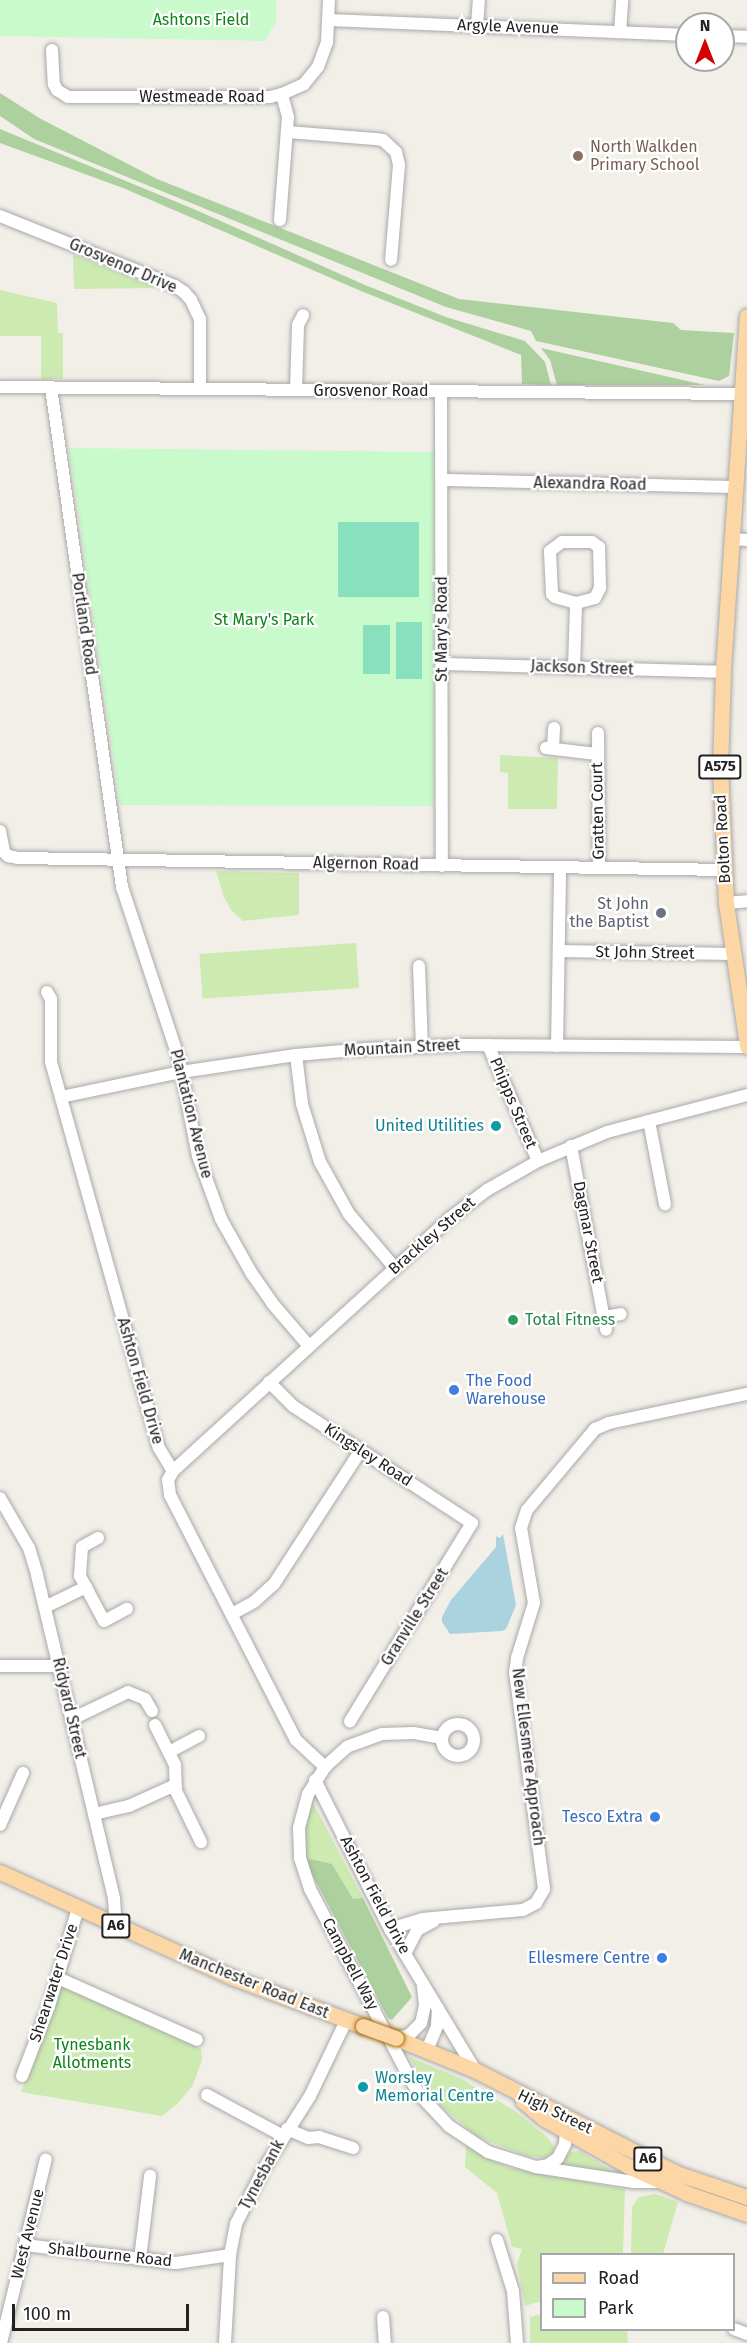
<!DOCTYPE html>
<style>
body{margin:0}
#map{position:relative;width:747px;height:2343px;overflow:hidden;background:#f2efe9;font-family:"Fira Sans",sans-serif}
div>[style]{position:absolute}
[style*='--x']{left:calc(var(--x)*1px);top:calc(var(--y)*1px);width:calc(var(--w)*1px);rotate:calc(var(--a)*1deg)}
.grass>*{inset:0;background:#cdebb0;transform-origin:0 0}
.forest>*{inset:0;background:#add19e}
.park>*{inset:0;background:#c8facc}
.pitch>*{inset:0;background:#88e0be;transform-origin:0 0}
.water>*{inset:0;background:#aad3df}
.roads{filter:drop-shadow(0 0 2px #a9a9a9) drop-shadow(0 0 2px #a9a9a9)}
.minor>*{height:12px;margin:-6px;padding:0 6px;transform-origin:6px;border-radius:6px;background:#fff}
.minor>.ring{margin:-6px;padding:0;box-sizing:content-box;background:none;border:12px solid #fff;border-radius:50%}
.major>*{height:15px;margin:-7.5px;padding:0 7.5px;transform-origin:7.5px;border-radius:7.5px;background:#fcd6a4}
.bridges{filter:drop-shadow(0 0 2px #a06b00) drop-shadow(0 0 2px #a06b00)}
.major-bridge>*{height:15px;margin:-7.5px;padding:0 7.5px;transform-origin:7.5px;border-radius:7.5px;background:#fcd6a4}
.dots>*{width:16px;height:16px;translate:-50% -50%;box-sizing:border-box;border:3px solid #fff;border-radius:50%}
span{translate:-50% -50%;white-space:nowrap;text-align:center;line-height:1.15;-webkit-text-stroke:4.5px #fff;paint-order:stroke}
.shield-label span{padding:2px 4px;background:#fff;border:2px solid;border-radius:4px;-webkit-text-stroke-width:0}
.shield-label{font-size:15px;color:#222;font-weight:700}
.park-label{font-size:16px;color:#0c8416}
.street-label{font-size:16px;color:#222}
.education-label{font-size:16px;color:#785e54}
.left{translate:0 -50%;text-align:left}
.worship-label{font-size:16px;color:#5b616d}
.right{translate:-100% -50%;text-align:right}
.culture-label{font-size:16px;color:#0d838f}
.leisure-label{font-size:16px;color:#27864d}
.shop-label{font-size:16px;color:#366cbe}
.legend{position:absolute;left:540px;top:2253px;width:195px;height:78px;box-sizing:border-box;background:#fff;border:2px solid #a7a7a7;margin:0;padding:8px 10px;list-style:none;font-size:18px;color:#222}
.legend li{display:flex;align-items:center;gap:12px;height:30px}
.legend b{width:30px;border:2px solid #a7a7a7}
.north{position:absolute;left:675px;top:12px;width:60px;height:60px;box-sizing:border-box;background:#fff;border:2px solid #a7a7a7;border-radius:50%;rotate:0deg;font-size:16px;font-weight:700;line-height:24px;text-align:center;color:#222}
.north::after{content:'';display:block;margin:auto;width:21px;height:27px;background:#d40000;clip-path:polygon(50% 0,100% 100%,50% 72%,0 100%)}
.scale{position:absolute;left:12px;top:2304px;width:177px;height:27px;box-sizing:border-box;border:3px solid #222;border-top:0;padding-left:8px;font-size:18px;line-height:21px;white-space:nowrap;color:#222;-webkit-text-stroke:4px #fff;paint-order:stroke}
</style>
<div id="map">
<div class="grass">
<i style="clip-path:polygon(73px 255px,159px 288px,74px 289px)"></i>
<i style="clip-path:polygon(0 290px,57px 303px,58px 333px,63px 333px,63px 379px,41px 379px,41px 336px,0 336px)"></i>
<i style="clip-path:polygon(500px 755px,558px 758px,557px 809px,508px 809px,508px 773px,500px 772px)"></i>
<i style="clip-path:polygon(216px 871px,299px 873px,299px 915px,243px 921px,231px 910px,224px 897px)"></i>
<i style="left:356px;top:943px;width:45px;height:157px;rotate:86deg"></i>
<i style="clip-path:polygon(312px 1801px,363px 1898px,353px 1900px,332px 1864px,307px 1861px,305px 1833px)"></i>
<i style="clip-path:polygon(62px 1986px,201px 2049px,202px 2060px,193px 2085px,178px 2103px,162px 2116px,21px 2092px)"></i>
<i style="clip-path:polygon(409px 2057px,462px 2079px,515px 2111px,547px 2137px,555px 2148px,553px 2153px,544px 2158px,530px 2157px,477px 2137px,438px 2103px)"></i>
<i style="clip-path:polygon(466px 2146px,507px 2167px,625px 2189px,623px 2254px,542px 2254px,541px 2301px,525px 2306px,517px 2264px,522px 2249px,512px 2247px,497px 2193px,465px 2167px)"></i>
<i style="clip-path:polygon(580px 2151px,617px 2174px,554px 2168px,570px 2152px)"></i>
<i style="clip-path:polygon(655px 2194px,678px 2202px,663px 2254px,631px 2254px,632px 2207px,639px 2197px)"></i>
<i style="clip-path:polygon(541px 2314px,542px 2330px,627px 2330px,628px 2343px,530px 2343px,530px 2317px)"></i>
</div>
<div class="forest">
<i style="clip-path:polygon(0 93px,41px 119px,157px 179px,459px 299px,673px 323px,681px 330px,734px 333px,729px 376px,719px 381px,536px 341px,531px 331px,446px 307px,34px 139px,0 116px)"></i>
<i style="clip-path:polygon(0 129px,196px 210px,365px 285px,446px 317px,525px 341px,545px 362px,551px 385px,522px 384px,521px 355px,361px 291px,123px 188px,0 143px)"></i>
<i style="clip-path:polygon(541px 348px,705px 385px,557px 385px,550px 360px)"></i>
<i style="clip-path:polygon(310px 1859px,332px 1864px,353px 1899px,363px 1898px,412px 1997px,392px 2020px,388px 2018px,311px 1872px,307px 1861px)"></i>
</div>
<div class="park">
<i style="clip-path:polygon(0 0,276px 0,276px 21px,265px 41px,0 36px)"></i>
<i style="clip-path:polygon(69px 448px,434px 452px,434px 806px,120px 805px)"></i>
</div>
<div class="pitch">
<i style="left:419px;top:522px;width:75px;height:81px;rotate:90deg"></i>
<i style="left:396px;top:622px;width:26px;height:57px"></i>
<i style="left:363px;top:625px;width:27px;height:49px"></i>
</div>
<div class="water">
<i style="clip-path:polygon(503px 1534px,516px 1605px,506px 1629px,502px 1631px,450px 1634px,442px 1622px,442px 1617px,451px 1600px,496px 1547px,496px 1536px,500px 1538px)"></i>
</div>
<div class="roads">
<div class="minor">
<i style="--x:329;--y:20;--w:358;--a:2.4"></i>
<i style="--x:477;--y:26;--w:26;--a:-86"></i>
<i style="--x:620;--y:32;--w:32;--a:-86"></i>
<i style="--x:723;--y:36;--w:24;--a:2"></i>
<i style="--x:52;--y:50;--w:34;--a:87"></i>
<i style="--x:54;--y:84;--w:7;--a:63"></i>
<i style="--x:57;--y:90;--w:13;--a:32"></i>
<i style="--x:68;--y:97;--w:202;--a:0"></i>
<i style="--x:270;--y:97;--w:12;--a:-14"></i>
<i style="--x:282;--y:94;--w:24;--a:-24"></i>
<i style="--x:304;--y:84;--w:22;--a:-51"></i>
<i style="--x:318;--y:67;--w:27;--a:-70"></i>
<i style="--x:327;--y:42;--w:42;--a:-87.3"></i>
<i style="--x:288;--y:132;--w:87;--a:4.6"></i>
<i style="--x:375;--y:139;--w:8;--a:7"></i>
<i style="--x:383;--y:140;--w:18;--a:43"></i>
<i style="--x:396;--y:152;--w:13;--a:77"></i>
<i style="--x:399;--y:165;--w:95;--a:94.8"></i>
<i style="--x:0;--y:216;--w:188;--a:21.8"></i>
<i style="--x:175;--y:286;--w:11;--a:34"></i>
<i style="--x:184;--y:292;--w:11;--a:49"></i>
<i style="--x:191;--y:300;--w:21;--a:65"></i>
<i style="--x:200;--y:319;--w:70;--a:90"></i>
<i style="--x:280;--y:220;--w:103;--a:-85.6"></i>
<i style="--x:288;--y:117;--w:24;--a:-105"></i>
<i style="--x:0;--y:387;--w:743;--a:0.54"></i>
<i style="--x:51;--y:388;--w:504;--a:81.9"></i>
<i style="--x:122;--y:887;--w:181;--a:71.7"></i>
<i style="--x:179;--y:1059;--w:99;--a:78.9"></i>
<i style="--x:198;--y:1156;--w:67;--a:69.9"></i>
<i style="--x:221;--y:1219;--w:63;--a:60.6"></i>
<i style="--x:252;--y:1274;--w:35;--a:55"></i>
<i style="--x:272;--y:1303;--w:57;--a:49.3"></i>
<i style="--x:296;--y:390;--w:65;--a:-88.2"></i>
<i style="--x:298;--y:325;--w:11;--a:-63"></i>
<i style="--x:441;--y:391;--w:475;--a:89.9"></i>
<i style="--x:443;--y:480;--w:293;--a:1.4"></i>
<i style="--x:732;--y:539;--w:15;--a:4"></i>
<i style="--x:562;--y:542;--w:30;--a:0"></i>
<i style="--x:592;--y:542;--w:9;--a:36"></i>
<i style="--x:599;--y:547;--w:41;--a:88.6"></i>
<i style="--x:600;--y:588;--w:11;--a:117"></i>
<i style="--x:595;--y:598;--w:20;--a:165"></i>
<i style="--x:576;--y:603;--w:22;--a:-164"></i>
<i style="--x:555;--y:597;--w:4;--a:-135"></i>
<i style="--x:552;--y:594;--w:43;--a:-92.7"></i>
<i style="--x:550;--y:551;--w:15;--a:-37"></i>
<i style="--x:442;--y:664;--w:281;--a:1.6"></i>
<i style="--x:574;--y:668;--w:65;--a:-88.2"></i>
<i style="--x:598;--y:733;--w:135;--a:89.6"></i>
<i style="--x:546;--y:748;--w:51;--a:6.7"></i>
<i style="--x:553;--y:748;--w:20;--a:-87"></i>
<i style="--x:0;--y:831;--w:21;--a:79"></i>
<i style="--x:4;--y:852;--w:6;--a:45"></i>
<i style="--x:8;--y:856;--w:10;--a:11"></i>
<i style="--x:18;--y:858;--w:706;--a:0.97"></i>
<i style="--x:726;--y:903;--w:21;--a:-5"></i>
<i style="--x:559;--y:951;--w:173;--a:1"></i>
<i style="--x:419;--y:966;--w:80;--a:87.9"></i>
<i style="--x:47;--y:992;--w:8;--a:60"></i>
<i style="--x:51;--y:999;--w:63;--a:90"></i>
<i style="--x:51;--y:1062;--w:401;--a:74.4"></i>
<i style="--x:159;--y:1448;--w:27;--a:59"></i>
<i style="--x:173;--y:1471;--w:10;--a:119"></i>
<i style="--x:168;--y:1480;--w:15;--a:82"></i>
<i style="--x:170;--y:1495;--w:276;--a:62.8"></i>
<i style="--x:296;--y:1740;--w:40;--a:43"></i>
<i style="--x:488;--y:1045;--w:126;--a:66.7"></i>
<i style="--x:557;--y:1046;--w:178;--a:-89"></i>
<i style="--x:296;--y:1055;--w:49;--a:83"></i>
<i style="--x:302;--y:1104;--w:61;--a:72.8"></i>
<i style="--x:320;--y:1162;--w:60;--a:60.9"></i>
<i style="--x:349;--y:1214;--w:71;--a:49.6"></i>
<i style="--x:61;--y:1097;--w:123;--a:-11.8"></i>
<i style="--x:181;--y:1072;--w:116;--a:-8.4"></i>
<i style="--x:296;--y:1055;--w:70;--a:-4.9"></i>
<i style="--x:366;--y:1049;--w:98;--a:-2.3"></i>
<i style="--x:464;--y:1045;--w:283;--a:0.4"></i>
<i style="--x:649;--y:1121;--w:85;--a:79.1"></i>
<i style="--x:571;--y:1146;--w:187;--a:79.2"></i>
<i style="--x:604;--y:1317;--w:17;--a:-10"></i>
<i style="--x:269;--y:1382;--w:34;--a:45"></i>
<i style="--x:293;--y:1406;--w:214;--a:33.2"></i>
<i style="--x:472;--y:1523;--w:233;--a:121.6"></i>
<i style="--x:173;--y:1471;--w:375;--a:-42.4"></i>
<i style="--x:450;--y:1218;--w:46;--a:-37.1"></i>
<i style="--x:487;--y:1190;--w:59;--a:-29.6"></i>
<i style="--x:538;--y:1161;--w:75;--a:-22.8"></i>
<i style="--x:607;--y:1132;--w:145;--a:-14.8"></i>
<i style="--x:0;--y:1498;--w:58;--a:59.9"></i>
<i style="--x:29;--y:1548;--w:28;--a:73"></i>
<i style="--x:37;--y:1575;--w:333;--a:76.6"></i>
<i style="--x:114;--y:1899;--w:26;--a:86"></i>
<i style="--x:98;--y:1538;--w:18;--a:151"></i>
<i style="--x:82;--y:1547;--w:29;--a:94"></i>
<i style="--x:80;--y:1576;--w:51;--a:61.9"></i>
<i style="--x:104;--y:1621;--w:26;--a:-28"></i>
<i style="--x:45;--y:1607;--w:46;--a:-26"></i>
<i style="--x:232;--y:1614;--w:26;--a:-29"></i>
<i style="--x:255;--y:1601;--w:25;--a:-42"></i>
<i style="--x:274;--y:1584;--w:160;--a:-57"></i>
<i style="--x:0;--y:1666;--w:60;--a:0"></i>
<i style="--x:72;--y:1719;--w:62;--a:-25.7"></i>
<i style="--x:128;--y:1692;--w:18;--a:22"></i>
<i style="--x:145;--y:1699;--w:14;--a:60"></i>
<i class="ring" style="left:442px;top:1724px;width:20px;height:20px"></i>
<i style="--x:155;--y:1725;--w:45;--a:63.4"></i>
<i style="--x:175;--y:1765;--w:26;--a:88"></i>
<i style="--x:176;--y:1791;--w:57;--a:63.9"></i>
<i style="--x:442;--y:1738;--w:29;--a:-170"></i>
<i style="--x:413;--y:1733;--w:31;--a:178"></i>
<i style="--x:382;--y:1734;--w:37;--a:160"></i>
<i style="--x:347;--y:1747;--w:30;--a:138"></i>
<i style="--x:325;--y:1767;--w:32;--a:122"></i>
<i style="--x:308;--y:1794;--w:35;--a:105"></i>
<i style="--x:299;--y:1828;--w:30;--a:88"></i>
<i style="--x:300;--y:1858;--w:33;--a:72"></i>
<i style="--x:310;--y:1889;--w:212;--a:62.2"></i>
<i style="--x:409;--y:2077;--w:21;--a:59"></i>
<i style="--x:420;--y:2095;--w:42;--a:46.9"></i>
<i style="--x:449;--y:2126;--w:47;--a:33.7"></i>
<i style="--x:488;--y:2152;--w:50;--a:17.4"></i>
<i style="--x:536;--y:2167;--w:99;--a:8.7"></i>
<i style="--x:634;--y:2182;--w:25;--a:0"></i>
<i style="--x:169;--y:1752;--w:34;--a:-28"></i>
<i style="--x:315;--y:1780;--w:167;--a:63.3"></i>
<i style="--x:390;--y:1929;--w:165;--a:58.9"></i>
<i style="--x:94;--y:1814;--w:36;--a:-13"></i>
<i style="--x:129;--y:1806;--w:51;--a:-24.5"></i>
<i style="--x:0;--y:1825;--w:57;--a:-66.1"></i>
<i style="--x:390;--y:1929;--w:34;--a:-17"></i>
<i style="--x:422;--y:1919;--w:101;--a:-5.1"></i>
<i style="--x:523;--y:1910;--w:15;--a:-28"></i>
<i style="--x:536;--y:1903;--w:16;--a:-60"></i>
<i style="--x:544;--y:1889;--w:218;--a:-97.6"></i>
<i style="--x:515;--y:1673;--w:15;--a:-82"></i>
<i style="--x:517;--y:1658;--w:58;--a:-72.8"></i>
<i style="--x:534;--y:1603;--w:76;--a:-99.8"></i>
<i style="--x:521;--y:1528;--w:19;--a:-72"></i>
<i style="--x:527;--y:1510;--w:106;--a:-50"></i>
<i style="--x:595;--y:1429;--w:15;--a:-23"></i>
<i style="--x:609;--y:1423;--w:141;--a:-11.9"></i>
<i style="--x:405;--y:1954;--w:27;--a:-63"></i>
<i style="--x:417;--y:1930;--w:19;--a:-28"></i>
<i style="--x:58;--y:1978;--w:152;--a:24"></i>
<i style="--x:396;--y:2038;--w:13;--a:-13"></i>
<i style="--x:409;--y:2035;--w:17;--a:-45"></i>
<i style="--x:421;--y:2023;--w:18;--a:-77"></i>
<i style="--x:425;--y:2005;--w:20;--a:-96"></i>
<i style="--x:427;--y:2050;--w:26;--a:-67"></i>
<i style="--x:437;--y:2026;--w:18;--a:-87"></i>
<i style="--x:22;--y:2076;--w:75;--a:-68.9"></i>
<i style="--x:49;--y:2006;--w:102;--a:-73.5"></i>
<i style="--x:207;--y:2095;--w:86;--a:28.3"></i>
<i style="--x:287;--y:2129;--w:23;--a:23"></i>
<i style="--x:308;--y:2138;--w:11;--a:-5"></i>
<i style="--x:319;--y:2137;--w:36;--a:18"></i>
<i style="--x:537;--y:2167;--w:11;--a:-10"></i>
<i style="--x:548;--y:2165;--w:12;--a:-35"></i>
<i style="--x:558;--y:2158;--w:16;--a:-63"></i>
<i style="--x:565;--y:2144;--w:13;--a:-86"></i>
<i style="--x:497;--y:2240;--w:53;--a:72.6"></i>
<i style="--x:513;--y:2291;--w:52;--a:85.6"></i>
<i style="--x:25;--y:2245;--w:152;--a:6.8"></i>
<i style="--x:176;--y:2263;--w:55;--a:-8.4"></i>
<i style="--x:140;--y:2259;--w:84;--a:-83.1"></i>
<i style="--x:383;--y:2317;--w:26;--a:86"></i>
<i style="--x:734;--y:2329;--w:14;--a:21"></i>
<i style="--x:1;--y:2343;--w:189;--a:-76.3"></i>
<i style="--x:225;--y:2343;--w:88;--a:-86.7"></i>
<i style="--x:230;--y:2255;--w:32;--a:-79"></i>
<i style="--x:236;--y:2224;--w:60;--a:-63.4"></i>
<i style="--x:263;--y:2170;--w:88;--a:-57.6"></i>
<i style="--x:310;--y:2096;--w:83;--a:-64.4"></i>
</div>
<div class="major">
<i style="--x:747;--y:316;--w:357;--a:93.9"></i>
<i style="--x:723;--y:672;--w:94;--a:91.8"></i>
<i style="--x:720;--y:766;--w:137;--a:87.5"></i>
<i style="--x:726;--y:903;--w:145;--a:81.6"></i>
<i style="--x:0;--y:1872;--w:257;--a:24.4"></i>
<i style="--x:234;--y:1978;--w:138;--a:20.4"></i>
<i style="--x:396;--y:2038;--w:85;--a:22.1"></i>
<i style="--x:475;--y:2070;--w:226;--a:27.1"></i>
<i style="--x:676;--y:2173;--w:75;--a:18.7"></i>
<i style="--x:523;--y:2101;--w:26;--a:40"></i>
<i style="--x:543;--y:2118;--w:98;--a:29.5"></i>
<i style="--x:628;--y:2166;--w:67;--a:24.7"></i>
<i style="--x:689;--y:2194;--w:61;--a:19"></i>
</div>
</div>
<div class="bridges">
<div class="major-bridge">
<i style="--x:363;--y:2026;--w:35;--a:20"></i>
</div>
</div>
<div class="dots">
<i style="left:578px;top:156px;background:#8d6e63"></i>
<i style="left:661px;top:913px;background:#6b7280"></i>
<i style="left:496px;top:1126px;background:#0f9aa8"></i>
<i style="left:513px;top:1320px;background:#2e9e5b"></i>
<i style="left:454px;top:1390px;background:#3f7fe0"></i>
<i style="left:655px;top:1817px;background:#3f7fe0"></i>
<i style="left:662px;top:1958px;background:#3f7fe0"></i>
<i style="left:363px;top:2087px;background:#0f9aa8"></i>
</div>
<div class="shield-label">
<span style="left:720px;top:767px">A575</span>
<span style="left:116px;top:1926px">A6</span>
<span style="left:648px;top:2159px">A6</span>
</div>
<div class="park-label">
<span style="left:201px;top:20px">Ashtons Field</span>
<span style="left:264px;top:620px">St Mary's Park</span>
<span style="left:92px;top:2054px">Tynesbank<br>Allotments</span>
</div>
<div class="street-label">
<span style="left:508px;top:27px;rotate:2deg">Argyle Avenue</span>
<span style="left:202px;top:97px">Westmeade Road</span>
<span style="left:123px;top:266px;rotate:23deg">Grosvenor Drive</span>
<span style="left:371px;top:391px">Grosvenor Road</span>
<span style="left:590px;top:484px;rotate:1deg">Alexandra Road</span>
<span style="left:84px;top:624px;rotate:82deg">Portland Road</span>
<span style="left:442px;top:629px;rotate:-90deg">St Mary's Road</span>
<span style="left:582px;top:668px;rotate:2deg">Jackson Street</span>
<span style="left:598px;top:811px;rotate:-91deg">Gratten Court</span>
<span style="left:723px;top:839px;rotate:-93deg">Bolton Road</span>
<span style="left:366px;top:864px;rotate:1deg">Algernon Road</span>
<span style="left:645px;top:953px;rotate:1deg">St John Street</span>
<span style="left:402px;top:1048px;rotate:-3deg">Mountain Street</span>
<span style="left:513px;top:1103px;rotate:67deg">Phipps Street</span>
<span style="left:191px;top:1114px;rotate:76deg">Plantation Avenue</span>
<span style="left:588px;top:1232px;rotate:79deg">Dagmar Street</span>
<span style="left:432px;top:1236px;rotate:-41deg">Brackley Street</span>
<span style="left:140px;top:1381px;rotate:74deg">Ashton Field Drive</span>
<span style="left:368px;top:1455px;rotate:33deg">Kingsley Road</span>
<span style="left:415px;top:1617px;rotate:-58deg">Granville Street</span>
<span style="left:69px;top:1708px;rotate:77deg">Ridyard Street</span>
<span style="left:528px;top:1757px;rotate:83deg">New Ellesmere Approach</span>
<span style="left:375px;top:1895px;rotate:62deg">Ashton Field Drive</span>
<span style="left:350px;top:1964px;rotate:62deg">Campbell Way</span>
<span style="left:54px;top:1983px;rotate:-72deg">Shearwater Drive</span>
<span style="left:254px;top:1984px;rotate:22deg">Manchester Road East</span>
<span style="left:555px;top:2112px;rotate:26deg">High Street</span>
<span style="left:262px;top:2175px;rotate:-62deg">Tynesbank</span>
<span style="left:28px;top:2234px;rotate:-76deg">West Avenue</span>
<span style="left:110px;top:2255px;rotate:6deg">Shalbourne Road</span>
</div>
<div class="education-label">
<span class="left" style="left:590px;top:156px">North Walkden<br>Primary School</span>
</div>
<div class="worship-label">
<span class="right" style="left:649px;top:913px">St John<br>the Baptist</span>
</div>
<div class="culture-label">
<span class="right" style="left:484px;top:1126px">United Utilities</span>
<span class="left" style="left:375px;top:2087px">Worsley<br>Memorial Centre</span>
</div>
<div class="leisure-label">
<span class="left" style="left:525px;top:1320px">Total Fitness</span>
</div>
<div class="shop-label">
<span class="left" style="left:466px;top:1390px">The Food<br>Warehouse</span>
<span class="right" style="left:643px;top:1817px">Tesco Extra</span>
<span class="right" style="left:650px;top:1958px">Ellesmere Centre</span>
</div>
<ul class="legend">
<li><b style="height:8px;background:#fcd6a4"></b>Road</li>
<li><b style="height:16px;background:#c8facc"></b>Park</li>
</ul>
<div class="north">N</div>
<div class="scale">100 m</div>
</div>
